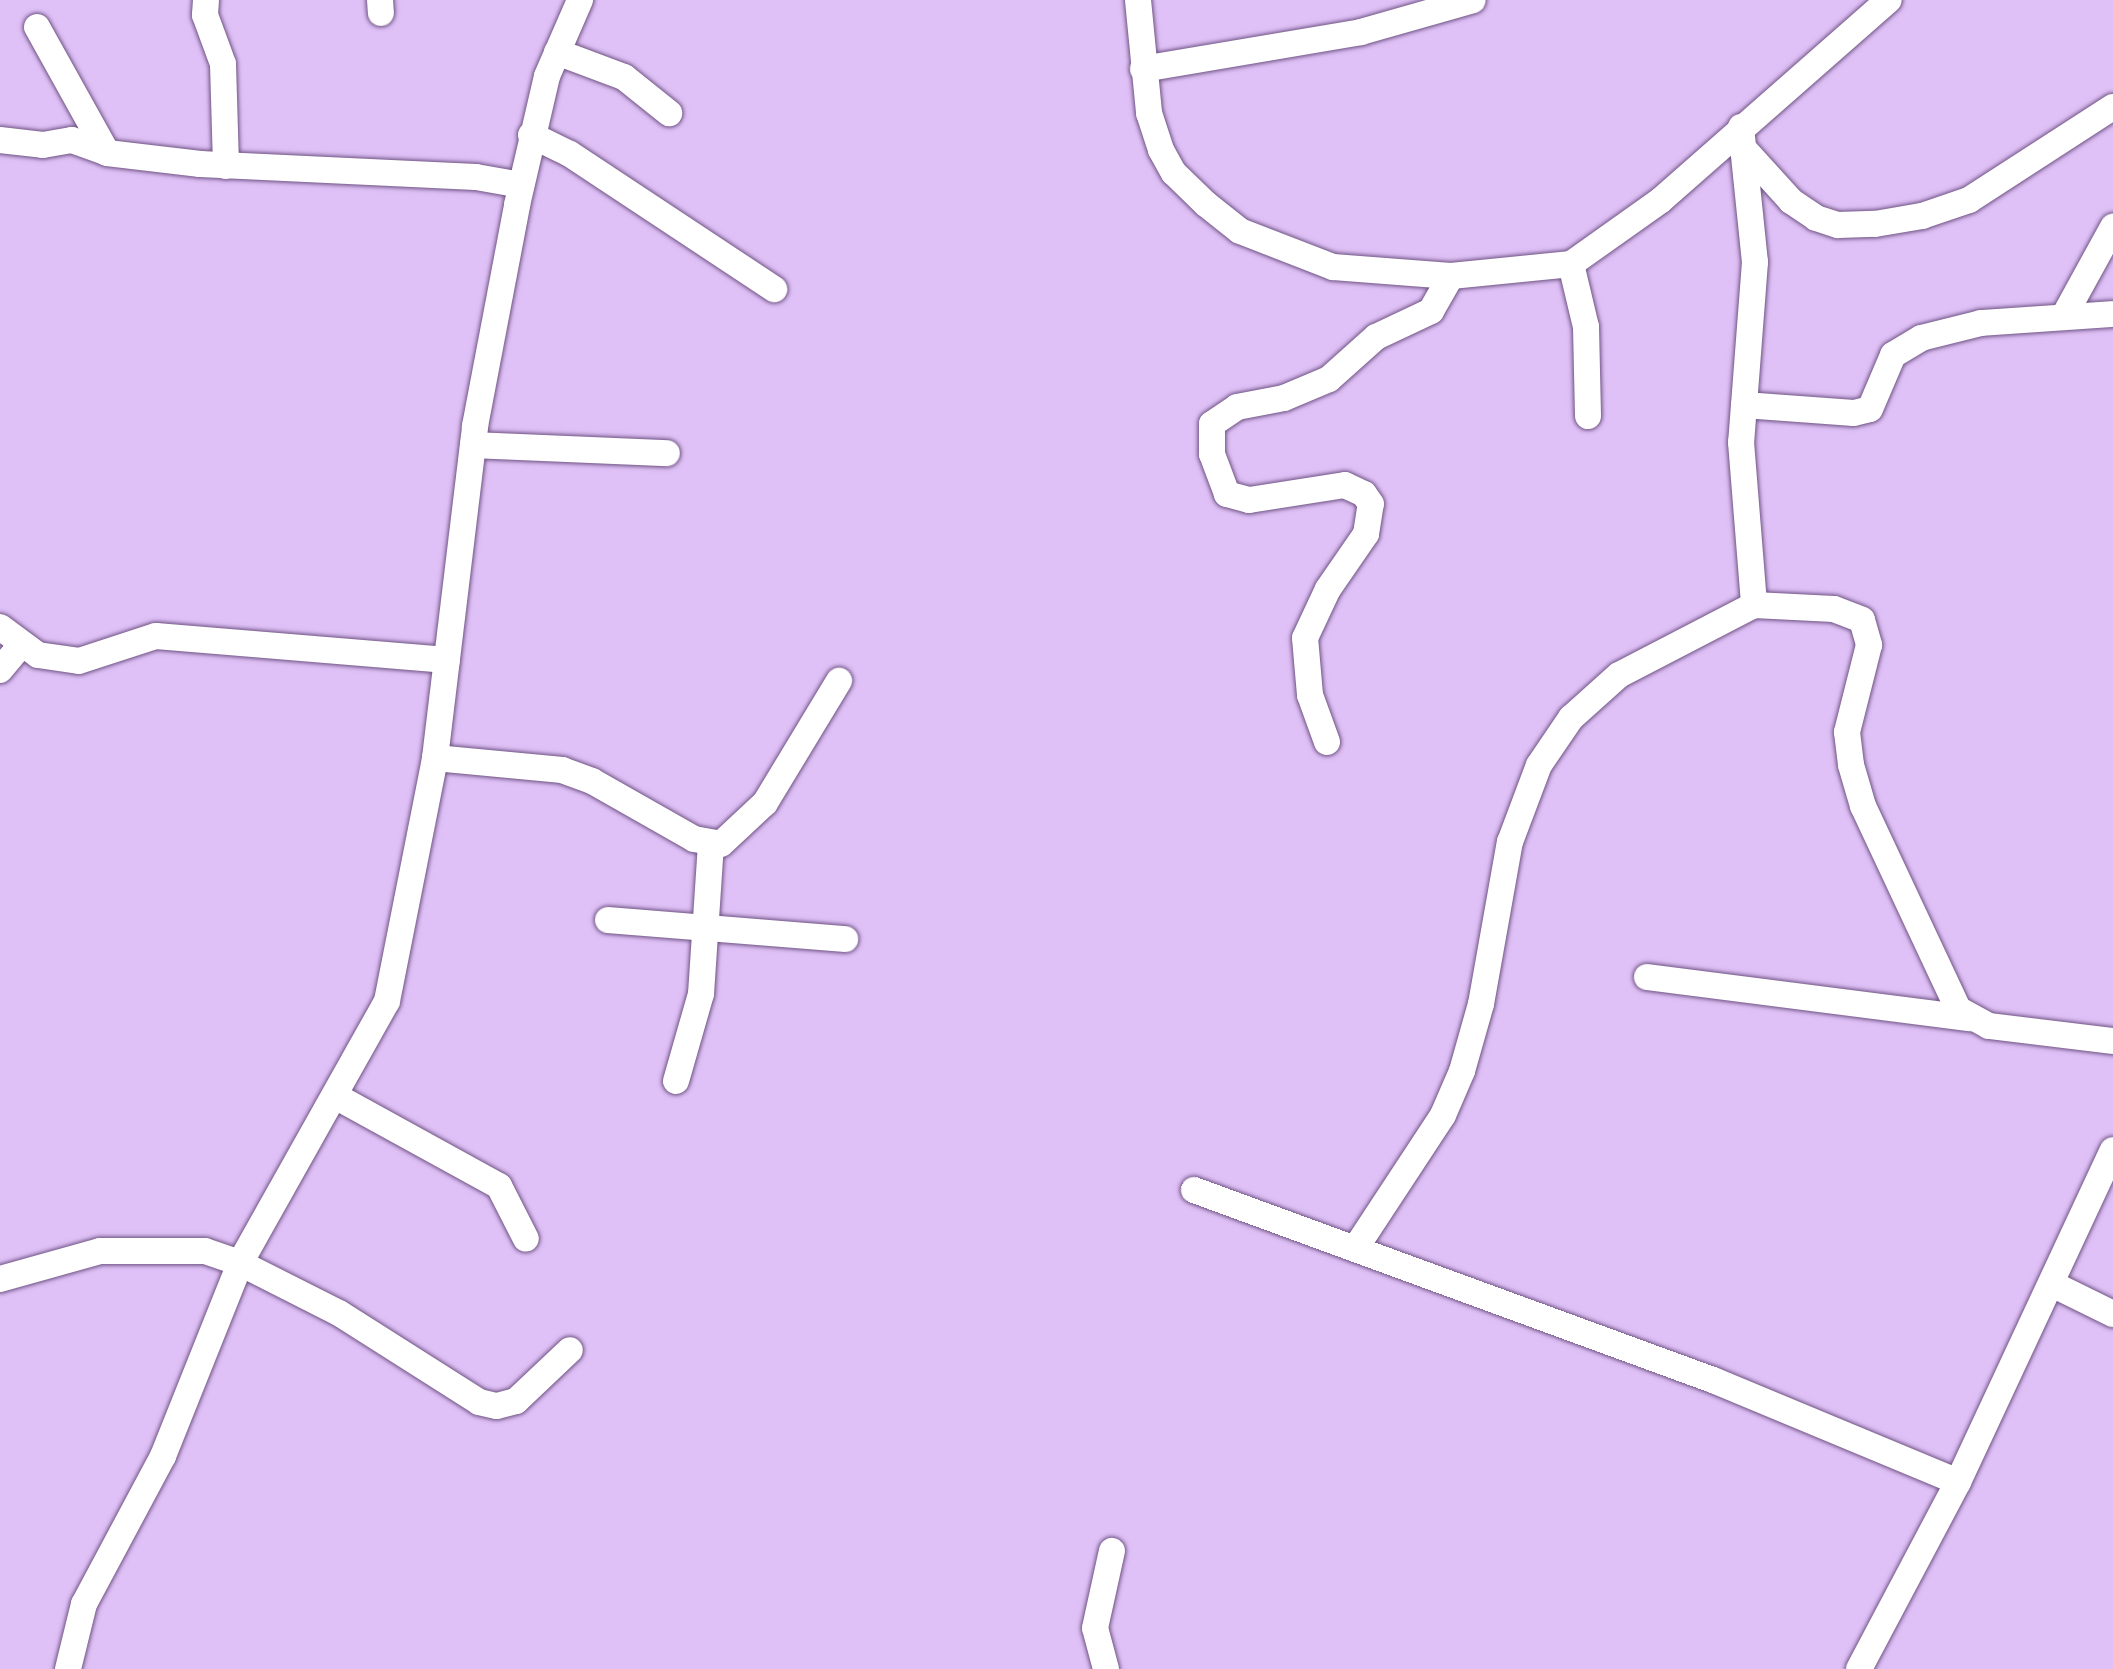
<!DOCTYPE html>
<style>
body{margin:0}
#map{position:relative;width:2113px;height:1669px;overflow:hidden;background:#dfc1f7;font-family:"Fira Sans Condensed",sans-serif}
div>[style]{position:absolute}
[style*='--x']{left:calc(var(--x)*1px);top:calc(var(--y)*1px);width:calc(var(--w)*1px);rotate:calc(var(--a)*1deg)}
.roads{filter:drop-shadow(0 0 2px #705484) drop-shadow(0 0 2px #705484)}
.minor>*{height:26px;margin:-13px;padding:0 13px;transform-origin:13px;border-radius:13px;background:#fff}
span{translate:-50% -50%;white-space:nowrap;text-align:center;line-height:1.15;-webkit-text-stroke:6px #e9d1fd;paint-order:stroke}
</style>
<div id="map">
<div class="roads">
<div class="minor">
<i style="--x:206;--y:0;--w:15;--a:94"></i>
<i style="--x:205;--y:15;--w:52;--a:69.8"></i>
<i style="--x:223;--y:64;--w:102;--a:88.3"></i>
<i style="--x:380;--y:0;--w:13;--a:86"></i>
<i style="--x:1138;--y:0;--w:114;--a:84.4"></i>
<i style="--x:1149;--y:113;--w:39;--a:72"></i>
<i style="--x:1161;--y:150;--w:26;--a:61"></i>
<i style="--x:1174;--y:173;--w:45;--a:44.1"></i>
<i style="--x:1206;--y:204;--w:43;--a:38.5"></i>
<i style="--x:1240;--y:231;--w:100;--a:21.2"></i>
<i style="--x:1333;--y:267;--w:118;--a:4.4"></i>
<i style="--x:1451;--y:276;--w:121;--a:-5.7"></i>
<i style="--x:1571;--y:264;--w:110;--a:-35.4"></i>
<i style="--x:1661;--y:200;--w:303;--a:-41.3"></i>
<i style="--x:37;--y:27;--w:144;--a:60.9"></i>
<i style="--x:557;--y:52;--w:72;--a:20.5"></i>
<i style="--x:624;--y:77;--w:58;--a:38.7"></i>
<i style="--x:1143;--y:69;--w:221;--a:-9.6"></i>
<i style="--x:1361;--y:32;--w:116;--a:-15.9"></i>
<i style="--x:1741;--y:127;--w:136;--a:84.1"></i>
<i style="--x:1755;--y:262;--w:181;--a:94.4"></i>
<i style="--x:1741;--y:442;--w:164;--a:85.4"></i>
<i style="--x:1754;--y:605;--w:80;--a:2.9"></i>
<i style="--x:1834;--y:609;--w:30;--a:21"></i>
<i style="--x:1862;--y:620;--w:26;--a:74"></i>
<i style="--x:1869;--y:645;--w:90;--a:104.2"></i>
<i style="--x:1847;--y:732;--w:33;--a:83"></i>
<i style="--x:1851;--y:765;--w:43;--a:73.7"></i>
<i style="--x:1863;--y:806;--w:224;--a:64.9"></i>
<i style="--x:1958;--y:1009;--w:35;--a:29"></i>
<i style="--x:1989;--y:1026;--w:125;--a:6.9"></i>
<i style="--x:531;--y:135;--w:43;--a:26"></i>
<i style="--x:570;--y:154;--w:245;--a:33.5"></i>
<i style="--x:0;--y:140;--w:43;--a:6.6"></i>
<i style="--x:43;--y:145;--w:29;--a:-10"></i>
<i style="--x:72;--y:140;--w:37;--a:20"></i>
<i style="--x:107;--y:153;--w:94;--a:6.7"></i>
<i style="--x:200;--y:164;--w:276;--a:2.7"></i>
<i style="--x:476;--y:177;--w:46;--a:10.1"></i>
<i style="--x:1743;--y:148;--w:72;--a:47.8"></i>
<i style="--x:1791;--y:201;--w:30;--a:34"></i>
<i style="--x:1816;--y:218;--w:23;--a:18"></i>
<i style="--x:1838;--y:225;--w:37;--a:-2"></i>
<i style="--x:1875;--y:224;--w:48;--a:-9.7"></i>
<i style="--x:1922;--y:216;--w:50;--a:-18.8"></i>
<i style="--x:1969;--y:200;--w:171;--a:-32.9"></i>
<i style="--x:1571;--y:264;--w:65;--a:76.6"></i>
<i style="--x:1586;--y:327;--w:89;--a:88.7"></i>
<i style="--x:2064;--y:316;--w:102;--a:-61.2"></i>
<i style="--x:1744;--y:405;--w:110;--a:4.2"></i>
<i style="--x:1854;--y:413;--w:16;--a:-14"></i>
<i style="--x:1870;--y:409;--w:59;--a:-66.9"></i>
<i style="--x:1893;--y:355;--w:33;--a:-31"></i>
<i style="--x:1921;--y:338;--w:62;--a:-14"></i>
<i style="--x:1981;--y:323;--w:132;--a:-3.9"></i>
<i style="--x:473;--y:445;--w:194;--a:2.4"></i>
<i style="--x:0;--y:627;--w:47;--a:36.4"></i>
<i style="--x:38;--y:655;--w:41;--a:8.3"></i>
<i style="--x:79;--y:661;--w:81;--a:-18"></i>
<i style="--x:156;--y:636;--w:292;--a:4.7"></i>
<i style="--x:0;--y:670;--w:31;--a:-50"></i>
<i style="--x:1327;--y:742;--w:50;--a:-109.9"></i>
<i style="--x:1310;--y:695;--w:57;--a:-95"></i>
<i style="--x:1305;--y:638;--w:54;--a:-64.9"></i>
<i style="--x:1328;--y:589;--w:67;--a:-55.4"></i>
<i style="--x:1366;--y:534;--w:30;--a:-81"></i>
<i style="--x:1371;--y:504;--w:12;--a:-125"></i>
<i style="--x:1364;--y:494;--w:21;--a:-155"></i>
<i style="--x:1345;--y:485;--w:97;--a:171.1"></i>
<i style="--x:1249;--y:500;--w:23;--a:-165"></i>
<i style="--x:1227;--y:494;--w:43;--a:-110.6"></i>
<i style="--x:1212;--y:454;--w:30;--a:-90"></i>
<i style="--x:1212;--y:424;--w:30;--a:-34"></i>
<i style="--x:1237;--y:407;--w:48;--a:-10.8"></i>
<i style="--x:1284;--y:398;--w:49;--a:-22.9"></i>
<i style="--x:1329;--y:379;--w:63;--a:-41.8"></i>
<i style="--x:1376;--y:337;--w:61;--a:-25.3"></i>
<i style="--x:1431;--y:311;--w:40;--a:-60.3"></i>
<i style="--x:435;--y:758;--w:128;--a:5.4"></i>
<i style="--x:562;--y:770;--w:32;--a:20"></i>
<i style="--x:592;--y:781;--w:117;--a:29.6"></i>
<i style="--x:694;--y:839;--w:27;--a:10"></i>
<i style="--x:721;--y:844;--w:60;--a:-43"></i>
<i style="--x:765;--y:803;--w:143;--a:-58.8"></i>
<i style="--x:608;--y:920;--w:238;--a:4.6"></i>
<i style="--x:1647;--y:977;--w:325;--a:7.3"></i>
<i style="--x:676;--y:1081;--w:91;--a:-74"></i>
<i style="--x:701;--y:994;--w:149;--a:-86.2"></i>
<i style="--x:337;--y:1097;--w:185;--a:28.8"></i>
<i style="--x:499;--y:1186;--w:59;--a:63"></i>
<i style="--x:1194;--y:1190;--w:553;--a:20.11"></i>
<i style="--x:1713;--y:1380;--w:265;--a:22.6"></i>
<i style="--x:1355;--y:1249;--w:160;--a:-56.7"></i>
<i style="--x:1443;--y:1115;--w:48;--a:-66.6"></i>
<i style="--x:1462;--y:1071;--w:70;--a:-74.2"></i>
<i style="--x:1481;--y:1004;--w:165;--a:-79.9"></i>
<i style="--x:1510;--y:842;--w:82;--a:-69.4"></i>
<i style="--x:1539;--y:765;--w:57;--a:-55.8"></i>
<i style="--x:1571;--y:718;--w:64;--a:-41.9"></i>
<i style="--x:1619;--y:675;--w:152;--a:-27.4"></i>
<i style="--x:0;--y:1279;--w:104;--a:-15.6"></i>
<i style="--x:100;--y:1251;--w:105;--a:0"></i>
<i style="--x:205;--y:1251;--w:37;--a:19"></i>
<i style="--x:240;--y:1263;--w:111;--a:26.8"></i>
<i style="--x:339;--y:1313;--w:166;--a:32.4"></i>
<i style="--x:479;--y:1402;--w:18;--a:13"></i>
<i style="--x:497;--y:1406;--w:20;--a:-15"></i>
<i style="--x:516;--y:1401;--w:74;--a:-43.4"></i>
<i style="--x:2052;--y:1284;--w:68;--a:26.2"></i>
<i style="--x:68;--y:1669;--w:67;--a:-76.2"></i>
<i style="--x:84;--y:1604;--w:168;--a:-61.9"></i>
<i style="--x:163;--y:1456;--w:208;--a:-68.2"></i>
<i style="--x:240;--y:1263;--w:300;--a:-60.7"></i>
<i style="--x:387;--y:1001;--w:248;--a:-78.8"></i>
<i style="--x:435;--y:758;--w:334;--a:-83.1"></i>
<i style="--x:475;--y:426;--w:225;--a:-79.2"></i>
<i style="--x:517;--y:205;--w:132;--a:-76.9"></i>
<i style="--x:547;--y:76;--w:83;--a:-66.5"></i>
<i style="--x:1106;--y:1669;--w:42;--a:-105"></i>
<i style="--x:1095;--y:1628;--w:79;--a:-77.6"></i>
<i style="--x:1859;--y:1669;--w:212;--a:-62.1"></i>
<i style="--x:1958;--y:1482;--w:366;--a:-65"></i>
</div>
</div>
</div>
